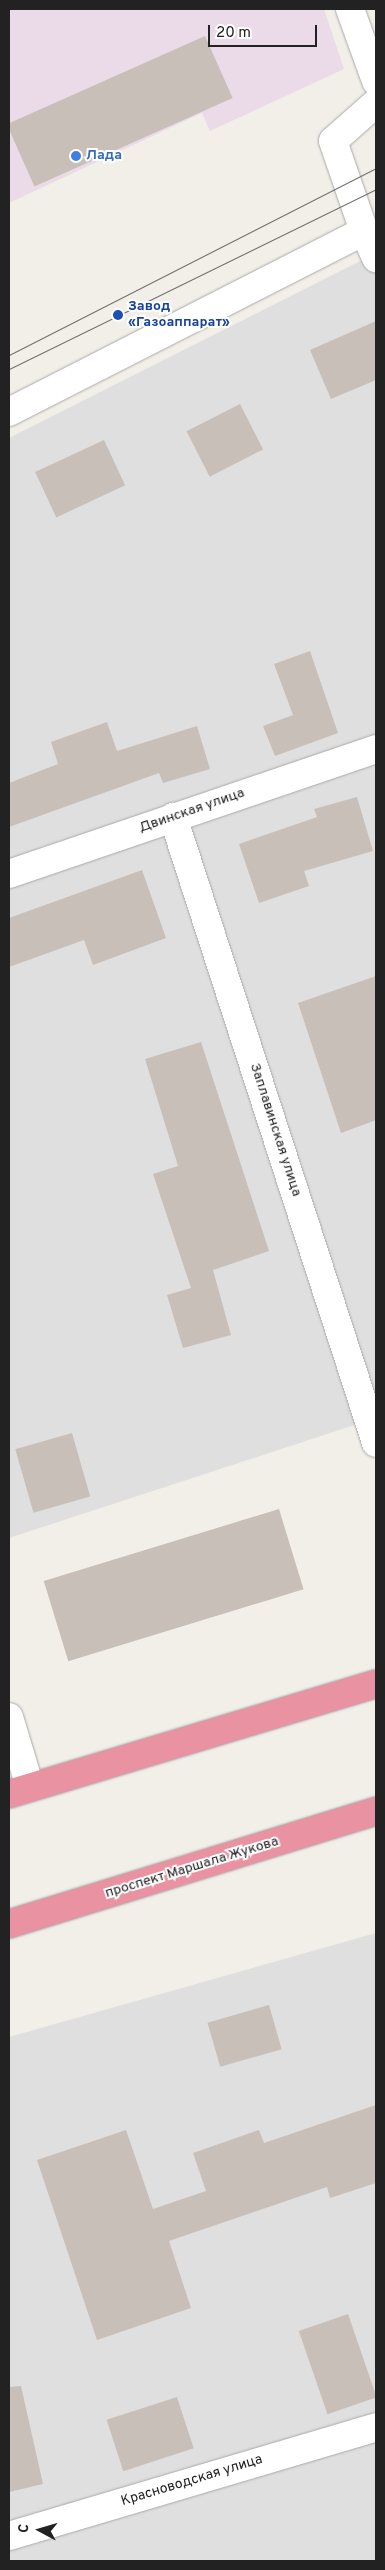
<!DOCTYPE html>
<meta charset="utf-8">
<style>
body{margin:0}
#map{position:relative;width:385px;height:2570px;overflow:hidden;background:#f2efe9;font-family:Overpass,sans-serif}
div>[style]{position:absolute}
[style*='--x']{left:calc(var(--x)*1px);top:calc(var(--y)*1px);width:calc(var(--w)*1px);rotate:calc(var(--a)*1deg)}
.residential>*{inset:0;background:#e0dfdf}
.industrial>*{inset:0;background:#ebdbe8}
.building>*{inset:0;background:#c7bfb8;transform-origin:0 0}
.roads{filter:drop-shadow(0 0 1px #a9a9a9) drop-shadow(0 0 1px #a9a9a9)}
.street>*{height:28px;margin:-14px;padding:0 14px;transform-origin:14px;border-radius:14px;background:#fff}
.highway>*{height:28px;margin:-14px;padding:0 14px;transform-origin:14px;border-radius:14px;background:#e892a2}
.tram>*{height:1px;margin:-0.5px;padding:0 0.5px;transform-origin:0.5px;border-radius:0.5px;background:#707070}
.dots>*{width:14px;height:14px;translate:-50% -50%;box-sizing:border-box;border:2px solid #fff;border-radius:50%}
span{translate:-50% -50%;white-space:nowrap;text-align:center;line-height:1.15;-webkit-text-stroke:4px #fff;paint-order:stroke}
.shop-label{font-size:14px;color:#366cbe;font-weight:700}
.left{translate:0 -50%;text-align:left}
.transit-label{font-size:14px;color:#164399;font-weight:700}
.street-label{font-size:14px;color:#222}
.frame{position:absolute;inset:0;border:10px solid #222;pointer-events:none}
.north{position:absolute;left:15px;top:2505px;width:50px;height:50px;-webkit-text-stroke:4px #fff;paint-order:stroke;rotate:276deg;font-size:14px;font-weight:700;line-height:20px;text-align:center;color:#222}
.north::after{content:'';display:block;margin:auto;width:18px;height:22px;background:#222;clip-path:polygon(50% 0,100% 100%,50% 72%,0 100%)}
.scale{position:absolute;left:208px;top:25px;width:109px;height:22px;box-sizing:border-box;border:2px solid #222;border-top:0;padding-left:6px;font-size:15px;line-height:18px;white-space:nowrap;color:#222;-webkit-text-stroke:4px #fff;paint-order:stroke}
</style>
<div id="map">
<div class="residential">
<i style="clip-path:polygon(376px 253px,376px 1418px,9px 1538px,9px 438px)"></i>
<i style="clip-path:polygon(376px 1933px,376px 2561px,9px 2561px,9px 2037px)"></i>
</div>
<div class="industrial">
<i style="clip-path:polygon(9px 9px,324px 9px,344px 69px,210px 131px,202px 113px,9px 203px)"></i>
</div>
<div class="building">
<i style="left:205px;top:36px;width:68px;height:217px;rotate:66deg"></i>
<i style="clip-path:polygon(376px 321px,376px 380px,331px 399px,310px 350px)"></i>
<i style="left:240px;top:404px;width:51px;height:60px;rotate:63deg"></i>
<i style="left:104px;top:440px;width:50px;height:76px;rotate:65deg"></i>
<i style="clip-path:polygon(310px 651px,338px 733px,275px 756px,263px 726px,293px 715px,274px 664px)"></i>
<i style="clip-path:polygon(107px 722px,117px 751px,197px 726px,210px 769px,163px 783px,159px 773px,9px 827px,9px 783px,58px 764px,51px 742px)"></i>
<i style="clip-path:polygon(357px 797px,373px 851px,304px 871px,309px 886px,259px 903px,239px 844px,317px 817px,314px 809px)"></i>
<i style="clip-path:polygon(142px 870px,166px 938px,93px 965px,84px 940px,9px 967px,9px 918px)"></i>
<i style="clip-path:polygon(376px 976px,376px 1120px,341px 1133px,298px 1003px)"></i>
<i style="clip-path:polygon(201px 1042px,269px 1251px,213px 1270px,231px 1335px,183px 1348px,167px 1295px,191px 1288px,153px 1174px,178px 1166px,145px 1059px)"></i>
<i style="left:72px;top:1433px;width:66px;height:59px;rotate:74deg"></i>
<i style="left:279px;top:1509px;width:84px;height:246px;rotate:73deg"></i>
<i style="left:269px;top:2005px;width:46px;height:64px;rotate:74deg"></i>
<i style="clip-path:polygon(376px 2105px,376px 2183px,330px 2198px,327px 2187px,169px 2241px,191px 2308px,97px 2340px,37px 2160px,126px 2130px,153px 2209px,206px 2191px,193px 2153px,259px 2130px,264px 2143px)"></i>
<i style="left:348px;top:2314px;width:88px;height:52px;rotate:71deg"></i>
<i style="clip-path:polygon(21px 2386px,43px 2484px,9px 2492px,9px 2387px)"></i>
<i style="left:177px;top:2397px;width:54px;height:74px;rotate:72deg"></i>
</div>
<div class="roads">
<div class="street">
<i style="--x:350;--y:9;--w:77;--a:70.1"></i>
<i style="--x:376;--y:103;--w:57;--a:138.5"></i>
<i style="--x:333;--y:141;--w:95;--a:71"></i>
<i style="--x:364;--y:231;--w:30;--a:66"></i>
<i style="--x:9;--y:412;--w:398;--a:-27"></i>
<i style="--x:173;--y:817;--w:658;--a:72.03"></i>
<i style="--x:9;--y:874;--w:388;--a:-18.8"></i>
<i style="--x:9;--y:1717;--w:73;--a:73.3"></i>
<i style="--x:9;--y:2536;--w:383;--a:-16.5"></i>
</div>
<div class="highway">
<i style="--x:9;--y:1794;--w:383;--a:-16.7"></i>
<i style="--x:9;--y:1924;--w:384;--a:-17.1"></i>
</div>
</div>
<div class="tram">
<i style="--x:9;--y:355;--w:412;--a:-27"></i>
<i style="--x:9;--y:369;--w:409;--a:-26.1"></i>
</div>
<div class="dots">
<i style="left:76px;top:156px;background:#3f7fe0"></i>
<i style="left:118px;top:315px;background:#1a4fb4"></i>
</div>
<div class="shop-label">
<span class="left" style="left:86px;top:156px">Лада</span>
</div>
<div class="transit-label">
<span class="left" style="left:128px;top:315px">Завод<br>«Газоаппарат»</span>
</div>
<div class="street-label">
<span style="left:192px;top:811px;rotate:-19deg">Двинская улица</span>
<span style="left:275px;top:1130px;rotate:72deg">Заплавинская улица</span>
<span style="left:192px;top:1868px;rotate:-17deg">проспект Маршала Жукова</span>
<span style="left:192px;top:2481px;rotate:-17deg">Красноводская улица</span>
</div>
<div class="frame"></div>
<div class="north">С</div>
<div class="scale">20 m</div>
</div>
